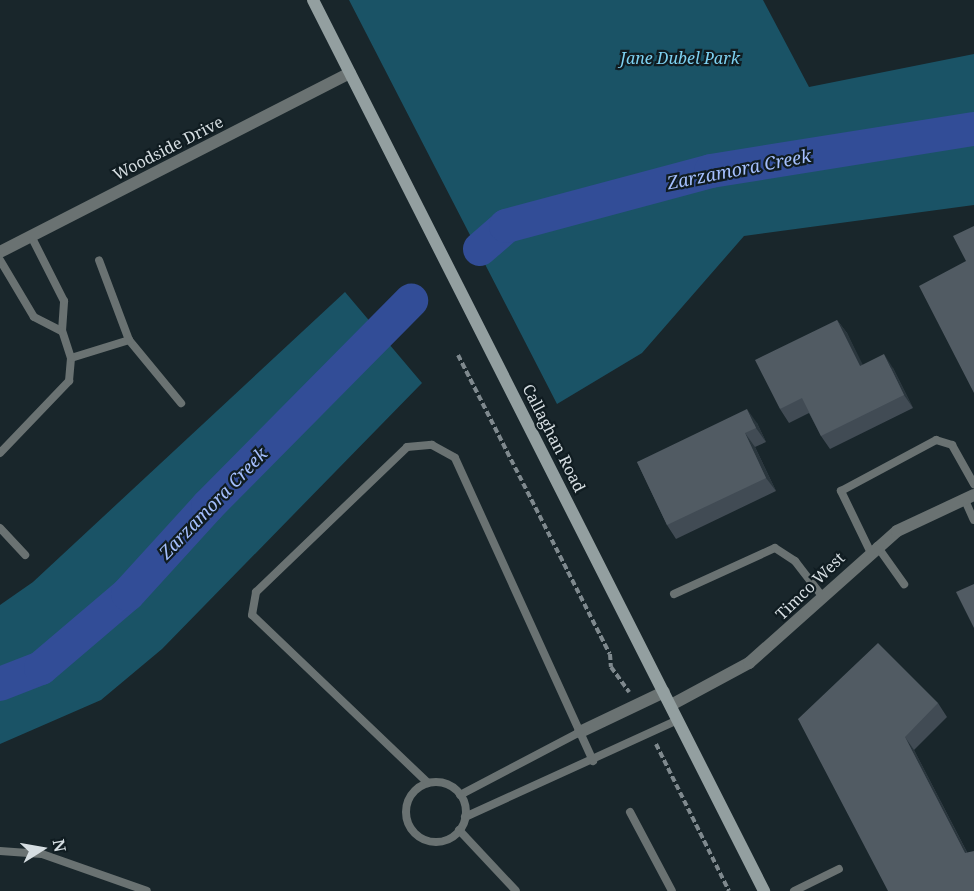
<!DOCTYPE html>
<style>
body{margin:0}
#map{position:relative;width:974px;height:891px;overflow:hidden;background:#19262b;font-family:"Noto Serif",serif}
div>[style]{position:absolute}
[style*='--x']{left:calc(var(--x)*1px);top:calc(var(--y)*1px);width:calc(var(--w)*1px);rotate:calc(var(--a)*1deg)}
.green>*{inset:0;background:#1a5366}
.river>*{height:34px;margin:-17px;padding:0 17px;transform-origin:17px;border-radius:17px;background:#324d97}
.path>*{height:4px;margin-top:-2px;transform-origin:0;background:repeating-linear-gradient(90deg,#7f898e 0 6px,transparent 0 9px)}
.service>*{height:8px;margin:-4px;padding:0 4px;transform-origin:4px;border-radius:4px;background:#6a7272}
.service>.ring{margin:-4px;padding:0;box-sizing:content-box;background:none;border:8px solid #6a7272;border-radius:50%}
.minor>*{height:12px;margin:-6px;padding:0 6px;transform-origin:6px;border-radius:6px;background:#6a7272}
.secondary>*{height:12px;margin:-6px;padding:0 6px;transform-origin:6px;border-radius:6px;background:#939fa0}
.wall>*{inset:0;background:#414b54}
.shaded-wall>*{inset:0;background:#2a363d}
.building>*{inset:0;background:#515b63}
span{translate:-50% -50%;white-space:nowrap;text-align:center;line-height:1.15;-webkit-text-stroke:4.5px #101c21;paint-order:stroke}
.park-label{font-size:16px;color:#7ed2f2;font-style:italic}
.street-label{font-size:16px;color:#d6dee2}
.water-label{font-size:18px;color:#a4bffd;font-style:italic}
.north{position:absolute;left:12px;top:819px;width:60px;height:60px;-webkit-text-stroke:4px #101c21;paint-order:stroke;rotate:79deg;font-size:16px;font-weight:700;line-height:24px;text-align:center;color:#d6dee2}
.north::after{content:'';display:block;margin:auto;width:21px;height:27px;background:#d6dee2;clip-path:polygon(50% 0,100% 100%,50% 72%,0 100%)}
</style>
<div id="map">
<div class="green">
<i style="clip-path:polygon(349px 0,763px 0,809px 87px,974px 54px,974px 205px,744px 236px,642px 353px,557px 404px)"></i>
<i style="clip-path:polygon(345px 292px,422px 383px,162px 649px,101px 700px,0 744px,0 605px,33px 582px)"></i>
</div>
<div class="river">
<i style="--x:480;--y:249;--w:35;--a:-41"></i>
<i style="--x:506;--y:226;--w:212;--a:-15"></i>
<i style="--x:711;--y:171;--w:266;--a:-9.1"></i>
<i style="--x:0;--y:684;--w:44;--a:-21.3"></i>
<i style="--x:41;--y:668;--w:114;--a:-40.4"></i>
<i style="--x:128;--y:594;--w:119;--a:-47.7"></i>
<i style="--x:208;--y:506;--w:289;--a:-45.3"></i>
</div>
<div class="path">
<i style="--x:458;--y:355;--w:335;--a:63.1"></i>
<i style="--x:610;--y:654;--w:13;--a:86"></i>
<i style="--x:611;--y:667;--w:31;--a:54"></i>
<i style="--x:656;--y:744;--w:164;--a:63.6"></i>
</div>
<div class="service">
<i style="--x:0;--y:260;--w:66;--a:59.2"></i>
<i style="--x:34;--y:317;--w:31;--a:27"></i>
<i style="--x:62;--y:331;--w:30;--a:-86"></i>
<i style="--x:64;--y:301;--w:73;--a:-116.9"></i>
<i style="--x:129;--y:340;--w:82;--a:50.5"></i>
<i style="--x:71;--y:358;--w:61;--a:-17.2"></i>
<i style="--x:129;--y:340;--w:85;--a:-110.6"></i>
<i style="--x:0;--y:453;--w:100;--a:-46.2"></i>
<i style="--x:69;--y:381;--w:23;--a:-85"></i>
<i style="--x:71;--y:358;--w:28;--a:-108"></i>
<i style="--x:964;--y:498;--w:24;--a:66"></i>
<i style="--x:0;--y:528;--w:37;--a:47"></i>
<i style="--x:877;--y:546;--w:47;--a:54.6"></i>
<i style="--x:870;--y:551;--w:67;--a:-115.8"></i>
<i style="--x:841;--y:491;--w:108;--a:-28.2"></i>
<i style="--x:936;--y:440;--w:17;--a:17"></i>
<i style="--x:952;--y:445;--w:45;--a:60.6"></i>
<i style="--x:674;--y:594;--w:111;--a:-24.5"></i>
<i style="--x:775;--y:548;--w:24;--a:33"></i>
<i style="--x:795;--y:561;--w:44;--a:52.4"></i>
<i class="ring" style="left:406px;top:782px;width:52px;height:52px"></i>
<i style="--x:428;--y:783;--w:243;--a:-136.3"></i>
<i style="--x:252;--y:615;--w:23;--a:-80"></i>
<i style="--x:256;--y:592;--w:209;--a:-43.8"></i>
<i style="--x:407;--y:447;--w:25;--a:-5"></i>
<i style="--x:432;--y:445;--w:26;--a:29"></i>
<i style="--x:455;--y:458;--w:333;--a:65.5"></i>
<i style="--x:460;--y:795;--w:136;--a:-27.7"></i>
<i style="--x:630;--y:812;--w:89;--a:62"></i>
<i style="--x:465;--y:817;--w:234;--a:-24.5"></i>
<i style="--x:459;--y:830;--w:83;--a:46.9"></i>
<i style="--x:0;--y:851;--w:42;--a:4.1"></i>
<i style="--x:42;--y:854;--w:111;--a:19.4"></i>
<i style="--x:794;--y:891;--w:50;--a:-26.1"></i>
</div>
<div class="minor">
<i style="--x:0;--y:252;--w:393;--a:-27.1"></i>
<i style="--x:671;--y:705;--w:89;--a:-28.3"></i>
<i style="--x:749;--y:663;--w:198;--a:-41.7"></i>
<i style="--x:897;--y:531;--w:85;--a:-25.1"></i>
<i style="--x:580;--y:732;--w:93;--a:-25.5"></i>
</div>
<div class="secondary">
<i style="--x:313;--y:0;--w:999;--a:63.15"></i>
</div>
<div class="wall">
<i style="clip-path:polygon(837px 320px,847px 333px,862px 365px,893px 368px,913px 408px,830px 449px,821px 436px,809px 413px,789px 423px,780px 409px)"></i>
<i style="clip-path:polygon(757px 423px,766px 442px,755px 447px,776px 491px,676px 539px,667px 525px,637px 462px)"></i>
<i style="clip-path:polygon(938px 703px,947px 717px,914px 750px,967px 852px,974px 891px,798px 719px)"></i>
</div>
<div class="shaded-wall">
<i style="clip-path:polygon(837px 320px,847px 333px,870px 379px,860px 366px)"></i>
<i style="clip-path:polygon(884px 354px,893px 368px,913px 408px,904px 395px)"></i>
<i style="clip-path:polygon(747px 409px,757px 423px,766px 442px,756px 428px)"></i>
<i style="clip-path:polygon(745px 433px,755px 447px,776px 491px,766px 478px)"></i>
<i style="clip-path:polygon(905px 737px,914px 750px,974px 866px,965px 853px)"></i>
</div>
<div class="building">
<i style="clip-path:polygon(974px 226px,974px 393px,919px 286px,966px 261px,953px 236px)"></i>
<i style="clip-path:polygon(837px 320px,860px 366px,884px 354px,904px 395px,821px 436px,802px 398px,780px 409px,755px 360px)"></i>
<i style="clip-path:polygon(747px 409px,756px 428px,745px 433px,766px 478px,667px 525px,637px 462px)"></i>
<i style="clip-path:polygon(974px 584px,974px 628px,956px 592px)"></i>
<i style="clip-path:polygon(878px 643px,938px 703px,905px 737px,965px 853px,974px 851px,974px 891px,888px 891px,798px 719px)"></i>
</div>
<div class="park-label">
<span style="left:680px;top:58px">Jane Dubel Park</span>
</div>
<div class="street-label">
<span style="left:168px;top:148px;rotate:-27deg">Woodside Drive</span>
<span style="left:554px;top:438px;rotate:63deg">Callaghan Road</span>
<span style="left:810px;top:586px;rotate:-44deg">Timco West</span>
</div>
<div class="water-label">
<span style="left:739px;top:169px;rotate:-11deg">Zarzamora Creek</span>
<span style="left:213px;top:503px;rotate:-46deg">Zarzamora Creek</span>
</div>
<div class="north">N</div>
</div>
